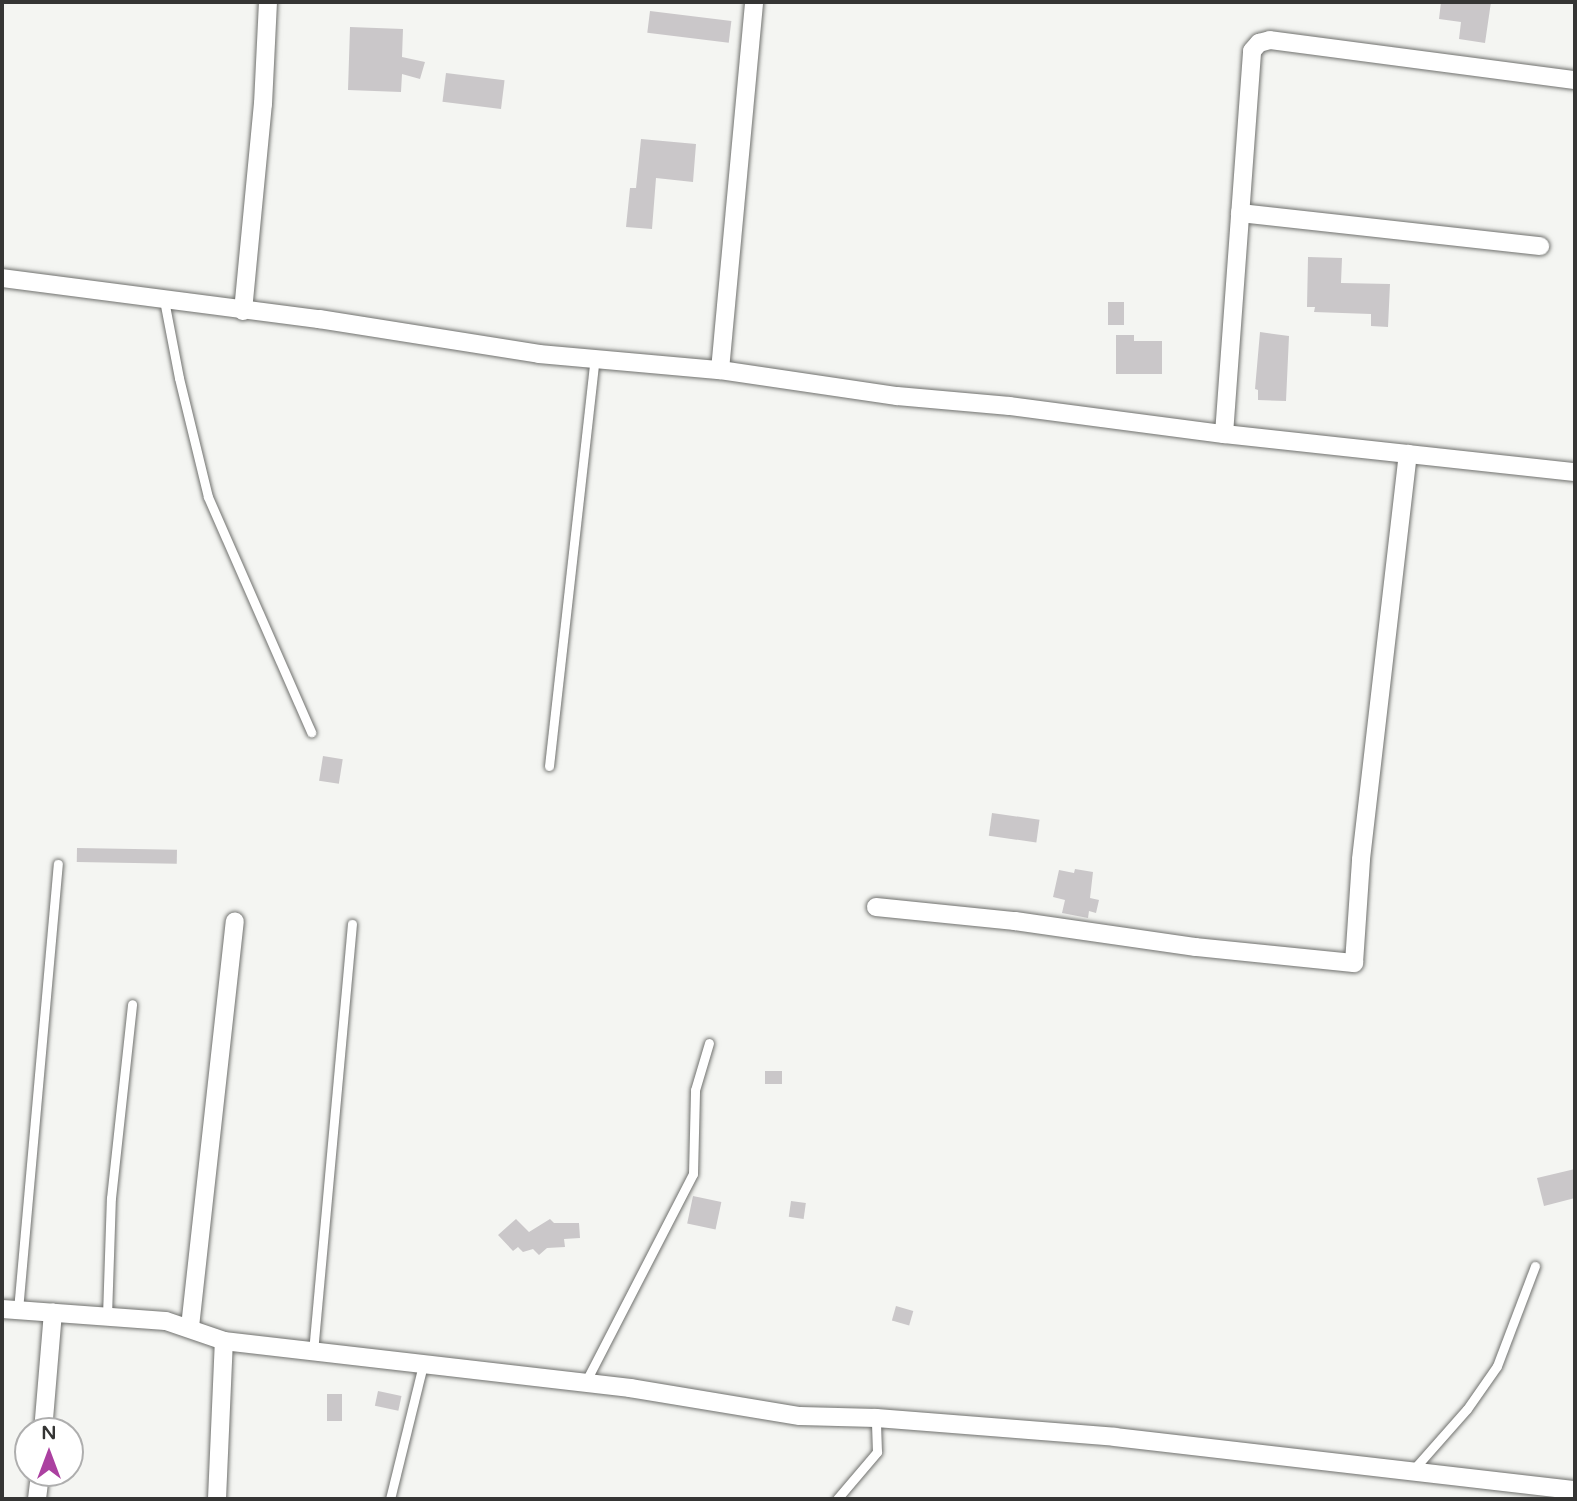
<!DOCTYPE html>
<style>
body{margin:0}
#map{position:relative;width:1577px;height:1501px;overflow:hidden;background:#f4f5f2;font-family:"Varela Round",sans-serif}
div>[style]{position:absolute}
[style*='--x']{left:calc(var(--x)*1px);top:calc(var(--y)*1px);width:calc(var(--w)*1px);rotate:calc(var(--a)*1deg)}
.building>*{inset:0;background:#cac7c9;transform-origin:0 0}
.roads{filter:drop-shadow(0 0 2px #70716e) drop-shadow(0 0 2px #70716e)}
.lane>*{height:9px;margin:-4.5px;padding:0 4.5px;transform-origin:4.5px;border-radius:4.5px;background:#fff}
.street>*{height:18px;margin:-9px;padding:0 9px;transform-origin:9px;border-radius:9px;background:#fff}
span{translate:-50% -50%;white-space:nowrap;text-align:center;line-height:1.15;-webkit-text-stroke:5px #fff;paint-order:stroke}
.frame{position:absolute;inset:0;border:4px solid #353534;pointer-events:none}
.north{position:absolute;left:14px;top:1417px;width:70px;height:70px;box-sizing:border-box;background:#fff;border:2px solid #aeaeae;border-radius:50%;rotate:0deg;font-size:19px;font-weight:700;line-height:28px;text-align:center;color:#353534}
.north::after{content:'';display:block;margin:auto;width:24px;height:32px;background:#ab40a0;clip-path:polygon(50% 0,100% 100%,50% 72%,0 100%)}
</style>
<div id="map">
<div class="building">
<i style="clip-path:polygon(1441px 2px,1491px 2px,1485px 43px,1459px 39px,1461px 22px,1439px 19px)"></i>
<i style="left:650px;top:11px;width:82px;height:22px;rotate:7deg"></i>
<i style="clip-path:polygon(350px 27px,403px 29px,402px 57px,425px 62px,420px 79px,402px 74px,401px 92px,348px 90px)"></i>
<i style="left:446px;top:73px;width:59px;height:29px;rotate:7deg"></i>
<i style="clip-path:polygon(641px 139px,696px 144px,693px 182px,656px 178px,652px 229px,626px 227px,630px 188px,636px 188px)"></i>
<i style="clip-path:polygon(1308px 257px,1342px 258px,1341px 283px,1390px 284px,1388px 327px,1371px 326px,1371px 314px,1314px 312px,1315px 307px,1307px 307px)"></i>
<i style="left:1108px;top:302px;width:16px;height:23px"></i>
<i style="clip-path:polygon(1260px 332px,1289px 336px,1286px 401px,1258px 400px,1258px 390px,1255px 389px)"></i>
<i style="clip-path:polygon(1116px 335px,1134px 335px,1134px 341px,1162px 341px,1162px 374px,1116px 374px)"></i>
<i style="left:323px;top:756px;width:20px;height:25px;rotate:9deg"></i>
<i style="left:992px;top:813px;width:48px;height:23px;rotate:8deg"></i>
<i style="left:77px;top:848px;width:100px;height:14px;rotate:1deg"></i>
<i style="clip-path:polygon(1075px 869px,1093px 872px,1090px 898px,1099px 900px,1096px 913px,1089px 911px,1088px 918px,1062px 913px,1065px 900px,1053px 897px,1059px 870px,1074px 873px)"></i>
<i style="left:765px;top:1071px;width:17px;height:13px"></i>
<i style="clip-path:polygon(1575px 1169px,1575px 1198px,1544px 1206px,1537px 1178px)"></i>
<i style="left:693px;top:1196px;width:29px;height:28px;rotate:12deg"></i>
<i style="left:791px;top:1201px;width:15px;height:16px;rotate:8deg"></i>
<i style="clip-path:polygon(516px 1219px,529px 1232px,550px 1219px,554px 1223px,579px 1223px,580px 1238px,564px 1239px,565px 1247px,547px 1248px,539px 1255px,533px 1249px,523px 1252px,518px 1247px,513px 1251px,498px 1235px)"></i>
<i style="left:896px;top:1306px;width:18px;height:15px;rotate:16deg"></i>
<i style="left:378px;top:1391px;width:24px;height:15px;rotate:12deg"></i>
<i style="left:327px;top:1394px;width:15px;height:27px"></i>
</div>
<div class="roads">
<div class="lane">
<i style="--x:164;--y:300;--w:79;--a:79.1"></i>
<i style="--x:179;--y:378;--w:122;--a:76.3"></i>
<i style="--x:208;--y:497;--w:257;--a:66.3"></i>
<i style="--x:549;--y:766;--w:411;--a:-83.6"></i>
<i style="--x:18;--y:1310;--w:448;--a:-84.9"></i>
<i style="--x:107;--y:1316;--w:118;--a:-88.1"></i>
<i style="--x:111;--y:1198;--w:195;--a:-83.8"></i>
<i style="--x:313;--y:1352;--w:430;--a:-84.8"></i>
<i style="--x:585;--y:1383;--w:235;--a:-62.7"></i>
<i style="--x:693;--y:1174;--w:84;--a:-88.6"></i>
<i style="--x:695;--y:1090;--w:49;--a:-73.4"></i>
<i style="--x:1413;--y:1470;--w:81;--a:-48.5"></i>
<i style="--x:1467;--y:1409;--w:52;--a:-55.1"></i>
<i style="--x:1497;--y:1366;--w:107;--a:-69.2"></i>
<i style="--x:390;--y:1499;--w:138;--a:-76.2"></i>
<i style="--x:837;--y:1499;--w:62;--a:-49.6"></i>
<i style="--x:877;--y:1452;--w:34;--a:-92"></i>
</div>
<div class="street">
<i style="--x:1240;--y:213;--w:302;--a:6.3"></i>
<i style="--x:2;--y:278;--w:320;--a:7.4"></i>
<i style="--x:319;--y:319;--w:223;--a:9"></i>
<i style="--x:539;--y:354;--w:182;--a:5.1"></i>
<i style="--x:720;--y:370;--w:179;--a:8.4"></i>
<i style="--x:897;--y:396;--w:113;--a:5.1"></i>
<i style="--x:1010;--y:406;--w:216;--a:7.5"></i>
<i style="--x:1224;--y:434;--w:353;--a:6.2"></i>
<i style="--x:243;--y:311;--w:208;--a:-84.5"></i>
<i style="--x:263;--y:104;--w:102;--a:-87.2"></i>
<i style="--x:720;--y:370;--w:370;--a:-84.7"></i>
<i style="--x:1224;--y:434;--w:384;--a:-85.8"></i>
<i style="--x:1252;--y:51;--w:11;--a:-49"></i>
<i style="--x:1259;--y:43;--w:11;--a:-15"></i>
<i style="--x:1270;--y:40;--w:308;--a:7.5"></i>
<i style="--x:876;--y:907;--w:140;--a:5.8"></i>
<i style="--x:1015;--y:921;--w:183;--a:8.2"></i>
<i style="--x:1196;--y:947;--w:159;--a:5.8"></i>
<i style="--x:1354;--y:963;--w:104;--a:-86.1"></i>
<i style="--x:1361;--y:859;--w:408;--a:-83.4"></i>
<i style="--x:2;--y:1309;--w:164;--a:4.2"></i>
<i style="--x:166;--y:1321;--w:61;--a:19"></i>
<i style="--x:224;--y:1341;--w:409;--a:6.6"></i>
<i style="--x:630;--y:1388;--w:172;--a:9.4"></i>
<i style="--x:800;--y:1416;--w:76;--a:1.5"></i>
<i style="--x:876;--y:1418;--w:240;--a:4.5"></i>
<i style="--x:1115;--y:1437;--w:463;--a:6.6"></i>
<i style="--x:190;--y:1327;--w:408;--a:-83.7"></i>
<i style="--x:43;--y:1431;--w:119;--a:-85.2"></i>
<i style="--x:37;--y:1499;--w:26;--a:-83"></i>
<i style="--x:217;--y:1499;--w:158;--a:-87.5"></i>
</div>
</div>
<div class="frame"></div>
<div class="north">N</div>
</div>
